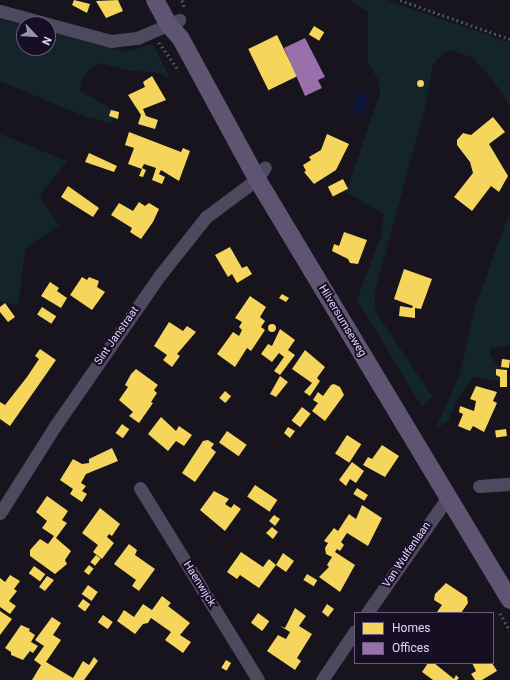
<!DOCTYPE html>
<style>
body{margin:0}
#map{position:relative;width:510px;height:680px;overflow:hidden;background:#17141e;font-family:Roboto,sans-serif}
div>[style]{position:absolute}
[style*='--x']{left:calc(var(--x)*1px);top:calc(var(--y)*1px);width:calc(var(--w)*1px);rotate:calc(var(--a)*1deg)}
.green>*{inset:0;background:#13252a}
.water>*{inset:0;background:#0d153c;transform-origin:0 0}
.homes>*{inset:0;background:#f6d55c;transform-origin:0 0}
.round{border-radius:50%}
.offices>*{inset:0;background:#9970ab}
.path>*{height:2.5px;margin-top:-1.25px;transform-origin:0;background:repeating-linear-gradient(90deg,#49505f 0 2px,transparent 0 5px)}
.street>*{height:13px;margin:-6.5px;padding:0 6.5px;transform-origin:6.5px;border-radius:6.5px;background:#4e495f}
.secondary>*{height:18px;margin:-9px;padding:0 9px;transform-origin:9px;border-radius:9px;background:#5d5571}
span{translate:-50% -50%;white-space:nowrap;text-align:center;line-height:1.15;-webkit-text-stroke:4px #160f23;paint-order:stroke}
.street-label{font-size:11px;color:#e0d3fd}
.legend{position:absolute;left:354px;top:612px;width:140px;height:52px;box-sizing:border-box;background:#160f23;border:1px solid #675d7a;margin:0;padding:5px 7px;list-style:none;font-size:12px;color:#e0d3fd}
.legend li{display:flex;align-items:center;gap:8px;height:20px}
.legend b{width:20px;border:1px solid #675d7a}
.north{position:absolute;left:16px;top:16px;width:40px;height:40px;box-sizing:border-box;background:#160f23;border:1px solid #675d7a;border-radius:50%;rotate:115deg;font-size:11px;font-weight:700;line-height:16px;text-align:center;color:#e0d3fd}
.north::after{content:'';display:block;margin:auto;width:14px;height:18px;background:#9a90af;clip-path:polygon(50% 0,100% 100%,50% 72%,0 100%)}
</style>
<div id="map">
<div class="green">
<i style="clip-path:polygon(349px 0,387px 0,510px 43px,510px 105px,492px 79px,472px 57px,453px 51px,445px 52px,433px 64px,424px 111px,376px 288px,374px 306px,376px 312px,432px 396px,422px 407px,357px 300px,381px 236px,384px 214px,346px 192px,380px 93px,379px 81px,368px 63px,368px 12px)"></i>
<i style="clip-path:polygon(0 19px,24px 25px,24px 48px,48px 48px,48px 31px,125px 52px,153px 44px,170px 78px,155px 72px,132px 71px,100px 63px,90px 68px,81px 80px,80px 91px,117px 112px,111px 123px,84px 116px,0 81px)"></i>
<i style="clip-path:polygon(0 134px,67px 161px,39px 196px,59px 225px,25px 249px,18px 305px,0 301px)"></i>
<i style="clip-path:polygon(510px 211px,510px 345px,491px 348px,490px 355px,501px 371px,502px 382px,473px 377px,459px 396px,448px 421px,435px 430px,459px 377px,476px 304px)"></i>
</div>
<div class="water">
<i style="left:359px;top:92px;width:10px;height:21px;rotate:17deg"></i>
</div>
<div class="homes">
<i style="clip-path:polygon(74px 0,90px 4px,87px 13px,72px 5px)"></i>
<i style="clip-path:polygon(118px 0,123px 11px,106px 18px,96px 1px)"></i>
<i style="left:314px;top:26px;width:12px;height:10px;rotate:31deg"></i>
<i style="left:277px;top:35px;width:46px;height:32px;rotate:64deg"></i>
<i style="clip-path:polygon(152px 76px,166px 100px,143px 109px,146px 116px,158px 120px,155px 129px,138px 124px,141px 115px,128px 95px,145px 87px,143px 82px)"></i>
<i class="round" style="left:416.5px;top:79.5px;width:7px;height:7px"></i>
<i style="clip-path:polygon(111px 110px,119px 112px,118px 119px,109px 116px)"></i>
<i style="clip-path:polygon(493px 117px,505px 132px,489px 144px,508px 176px,499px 192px,491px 186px,472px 211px,454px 197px,473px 173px,470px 162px,457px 145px,457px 140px,463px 133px,471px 135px)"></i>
<i style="clip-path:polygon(129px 132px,181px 152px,183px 148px,190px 151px,179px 181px,161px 170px,159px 174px,165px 177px,162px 184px,152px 180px,156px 168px,144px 164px,142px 168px,146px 170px,143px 177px,139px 176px,142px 169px,128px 164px,134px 148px,125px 145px)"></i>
<i style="clip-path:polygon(327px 134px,349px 144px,336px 170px,314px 184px,304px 172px,306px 171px,303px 165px,311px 160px,309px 157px,321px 150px)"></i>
<i style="clip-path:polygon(89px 153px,117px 166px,114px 172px,85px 162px)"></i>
<i style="left:343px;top:179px;width:11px;height:17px;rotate:63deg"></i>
<i style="clip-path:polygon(68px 186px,99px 208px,93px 217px,61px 197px)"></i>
<i style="clip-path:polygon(139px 202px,145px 206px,149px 203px,159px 209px,153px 222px,141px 239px,130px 232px,132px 228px,111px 215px,119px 203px,133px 211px)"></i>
<i style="clip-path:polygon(344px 232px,367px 240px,358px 264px,350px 263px,348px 259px,332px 251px,334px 244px,339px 246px)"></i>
<i style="clip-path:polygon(230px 247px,242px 268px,247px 266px,252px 274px,237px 283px,232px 274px,228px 277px,215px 255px)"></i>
<i style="clip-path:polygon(404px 269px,432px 279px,421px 309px,415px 308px,415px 318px,399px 316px,400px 306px,412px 308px,413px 306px,394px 299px)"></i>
<i style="clip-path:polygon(82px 277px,87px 280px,89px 277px,99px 281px,97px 287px,105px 292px,92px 310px,70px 295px)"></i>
<i style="clip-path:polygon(50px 282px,59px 288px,57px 291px,67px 298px,61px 308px,41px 296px)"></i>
<i style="clip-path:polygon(282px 294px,289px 298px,286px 302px,279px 298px)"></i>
<i style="clip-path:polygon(250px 296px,266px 307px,260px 317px,265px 321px,261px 327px,265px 330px,251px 351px,247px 348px,235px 367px,217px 354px,233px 332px,239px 336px,242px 330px,239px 327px,242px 322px,235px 318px)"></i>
<i style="clip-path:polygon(5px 303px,15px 317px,8px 322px,0 312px,0 307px)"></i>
<i style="left:42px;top:307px;width:17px;height:9px;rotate:33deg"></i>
<i style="clip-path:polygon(169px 322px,183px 331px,187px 326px,196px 332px,177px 354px,180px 356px,172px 367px,163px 360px,167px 355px,154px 346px)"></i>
<i class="round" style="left:268px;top:324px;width:8px;height:8px"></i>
<i style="clip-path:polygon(280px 329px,295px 340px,288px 350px,295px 355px,280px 375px,274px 371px,284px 357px,279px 353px,272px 362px,261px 354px,268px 344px,272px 346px)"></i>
<i style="clip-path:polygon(40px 349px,56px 360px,10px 426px,0 419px,0 402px,5px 405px,27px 377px,39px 359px,35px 356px)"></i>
<i style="clip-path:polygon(305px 350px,325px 367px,317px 378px,320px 381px,310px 396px,304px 392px,312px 383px,292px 369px)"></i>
<i style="left:502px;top:359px;width:8px;height:8px;rotate:7deg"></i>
<i style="clip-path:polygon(136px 369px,158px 385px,154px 390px,157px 393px,151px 402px,153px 403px,139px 423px,129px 416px,133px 412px,119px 400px,128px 387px,125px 385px,131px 374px)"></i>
<i style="clip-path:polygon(496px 369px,507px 370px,507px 387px,500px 387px,500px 377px,496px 375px)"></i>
<i style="clip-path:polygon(280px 376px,288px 382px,276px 397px,270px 394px)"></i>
<i style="clip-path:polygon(334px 384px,340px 387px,344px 395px,325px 421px,312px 411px,318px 403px,313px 400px,318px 392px,323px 396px,331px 385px)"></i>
<i style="clip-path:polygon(476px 386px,497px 392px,493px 401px,497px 403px,484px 432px,473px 426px,470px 431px,458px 426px,463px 414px,459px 412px,460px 406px,474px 411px,476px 401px,470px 399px)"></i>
<i style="left:225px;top:391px;width:8px;height:9px;rotate:40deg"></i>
<i style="left:302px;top:407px;width:11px;height:17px;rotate:38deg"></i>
<i style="clip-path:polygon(161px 417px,176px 431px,179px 426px,192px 435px,184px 446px,176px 441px,168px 451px,148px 434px)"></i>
<i style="left:122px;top:424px;width:9px;height:11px;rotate:36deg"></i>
<i style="clip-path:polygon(288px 427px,295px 431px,290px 438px,284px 433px)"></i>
<i style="left:506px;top:429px;width:7px;height:11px;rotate:82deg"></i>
<i style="left:227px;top:431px;width:24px;height:14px;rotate:35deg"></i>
<i style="left:347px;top:435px;width:17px;height:22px;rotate:33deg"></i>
<i style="clip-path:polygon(208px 440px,214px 444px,211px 448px,216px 452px,195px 482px,182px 473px,203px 441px)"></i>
<i style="clip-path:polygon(382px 445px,399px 456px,385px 477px,363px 465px,368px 457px,372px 459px)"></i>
<i style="clip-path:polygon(112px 448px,118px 461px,86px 474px,81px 483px,86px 486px,82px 491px,87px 494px,82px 502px,70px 494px,73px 489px,60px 480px,73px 459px,82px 464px,89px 463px,89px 459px)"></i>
<i style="clip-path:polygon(352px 462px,364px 471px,356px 483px,350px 479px,346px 486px,339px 480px)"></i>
<i style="left:255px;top:485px;width:27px;height:14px;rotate:34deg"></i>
<i style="left:357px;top:488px;width:13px;height:7px;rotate:32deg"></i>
<i style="clip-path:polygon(214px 491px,229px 499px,225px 504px,231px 508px,234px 504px,241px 509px,225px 531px,200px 510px)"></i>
<i style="clip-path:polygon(47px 496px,68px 511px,62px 520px,67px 523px,56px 538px,71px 551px,65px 560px,67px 564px,55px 574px,30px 556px,30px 550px,40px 539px,48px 544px,54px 536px,42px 528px,47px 521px,36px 512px)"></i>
<i style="clip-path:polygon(362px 505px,382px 518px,368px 546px,347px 533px,341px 542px,344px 545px,340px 551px,337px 549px,335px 552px,355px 565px,340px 592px,319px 577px,329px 567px,327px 565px,332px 557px,326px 554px,325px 548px,328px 543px,324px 541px,334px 528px,338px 531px,349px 514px,356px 519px)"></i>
<i style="clip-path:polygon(100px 508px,120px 524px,112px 536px,109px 534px,107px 537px,114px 543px,102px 559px,93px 552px,98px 545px,82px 533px)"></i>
<i style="clip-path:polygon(274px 515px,280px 519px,275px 526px,269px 521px)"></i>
<i style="clip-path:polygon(272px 527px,278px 532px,273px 539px,266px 533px)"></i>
<i style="clip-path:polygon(129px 544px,137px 550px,135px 555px,155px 569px,139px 591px,132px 586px,136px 580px,114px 564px)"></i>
<i style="clip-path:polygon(241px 552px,263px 567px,269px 559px,276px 565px,283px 553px,294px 561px,286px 572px,276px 565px,259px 588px,240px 575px,237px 579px,227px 572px)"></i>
<i style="left:96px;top:555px;width:6px;height:9px;rotate:39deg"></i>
<i style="left:89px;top:565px;width:6px;height:8px;rotate:39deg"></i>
<i style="left:34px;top:566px;width:14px;height:9px;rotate:36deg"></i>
<i style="left:307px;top:574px;width:12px;height:7px;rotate:31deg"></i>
<i style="clip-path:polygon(10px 575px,20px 581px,14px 589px,17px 591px,9px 601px,16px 606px,10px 614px,0 607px,0 578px,5px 582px)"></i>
<i style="clip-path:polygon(47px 576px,54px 580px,45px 591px,39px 587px)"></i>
<i style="clip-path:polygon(446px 583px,467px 597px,468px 603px,461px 613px,437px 612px,442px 605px,434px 600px,435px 594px)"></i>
<i style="left:88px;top:585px;width:12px;height:11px;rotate:35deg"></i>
<i style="clip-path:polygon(162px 596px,171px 603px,168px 606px,190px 623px,180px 635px,191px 642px,183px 653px,165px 640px,171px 632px,151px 618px,148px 623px,143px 624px,135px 634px,117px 621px,124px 610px,134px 617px,143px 604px,152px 610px)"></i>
<i style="left:83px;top:599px;width:9px;height:9px;rotate:36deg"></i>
<i style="clip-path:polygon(327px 604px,334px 609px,328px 617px,322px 612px)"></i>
<i style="clip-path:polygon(295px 608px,306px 616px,299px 626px,312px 634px,297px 658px,301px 661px,295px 670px,267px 651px,278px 635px,286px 639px,290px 632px,280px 626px,285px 628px)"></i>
<i style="clip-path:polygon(0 611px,12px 619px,0 635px)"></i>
<i style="left:258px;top:613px;width:14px;height:12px;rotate:36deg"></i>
<i style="left:103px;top:615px;width:12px;height:9px;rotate:35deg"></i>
<i style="clip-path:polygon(52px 617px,61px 623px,53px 635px,61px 640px,46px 662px,73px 678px,83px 661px,89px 665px,94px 657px,98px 661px,84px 680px,32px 680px,41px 665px,34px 660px,44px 646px,35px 640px)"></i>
<i style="clip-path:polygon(21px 625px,30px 629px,29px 631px,35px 635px,31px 642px,38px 646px,33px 653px,30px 651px,23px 660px,11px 655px,11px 652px,5px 648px)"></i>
<i style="left:226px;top:660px;width:6px;height:9px;rotate:31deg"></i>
<i style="clip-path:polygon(428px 663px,434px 663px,454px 679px,456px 675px,459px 678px,457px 680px,433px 680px,422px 672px)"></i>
<i style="clip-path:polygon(472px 663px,492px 663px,497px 671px,482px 680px,475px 680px,471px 674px,476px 671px)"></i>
</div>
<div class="offices">
<i style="clip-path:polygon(305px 38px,325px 77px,318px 80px,322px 88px,305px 96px,284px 48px)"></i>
</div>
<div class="path">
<i style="--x:182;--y:0;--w:9;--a:69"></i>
<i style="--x:400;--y:0;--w:117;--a:19.5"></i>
<i style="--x:159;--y:42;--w:35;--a:55"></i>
<i style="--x:500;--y:613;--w:20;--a:60"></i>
</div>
<div class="street">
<i style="--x:0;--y:11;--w:115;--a:15.1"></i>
<i style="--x:111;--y:41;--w:26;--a:-7"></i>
<i style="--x:137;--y:38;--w:46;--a:-23.2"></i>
<i style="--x:479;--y:486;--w:31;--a:-4"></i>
<i style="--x:140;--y:488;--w:225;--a:58.4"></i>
<i style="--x:0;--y:513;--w:103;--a:-57.7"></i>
<i style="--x:55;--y:426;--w:184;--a:-55.2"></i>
<i style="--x:160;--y:275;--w:74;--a:-51.6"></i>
<i style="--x:206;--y:217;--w:64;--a:-36.7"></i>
<i style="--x:257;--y:179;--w:14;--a:-56"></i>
<i style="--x:367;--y:613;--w:141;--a:-55.1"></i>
<i style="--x:322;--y:680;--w:59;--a:-56"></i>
</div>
<div class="secondary">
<i style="--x:155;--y:0;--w:29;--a:61"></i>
<i style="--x:169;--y:25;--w:18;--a:49"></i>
<i style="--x:181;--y:39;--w:159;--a:61.5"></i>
<i style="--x:257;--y:179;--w:491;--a:59"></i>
</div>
<div class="street-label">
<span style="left:342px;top:321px;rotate:59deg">Hilversumseweg</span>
<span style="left:117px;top:336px;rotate:-55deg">Sint Janstraat</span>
<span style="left:407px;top:555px;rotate:-56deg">Van Wulfenlaan</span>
<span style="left:199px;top:584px;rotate:58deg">Haenwijck</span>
</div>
<ul class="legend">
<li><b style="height:11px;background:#f6d55c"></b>Homes</li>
<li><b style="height:11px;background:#9970ab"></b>Offices</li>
</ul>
<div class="north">N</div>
</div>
